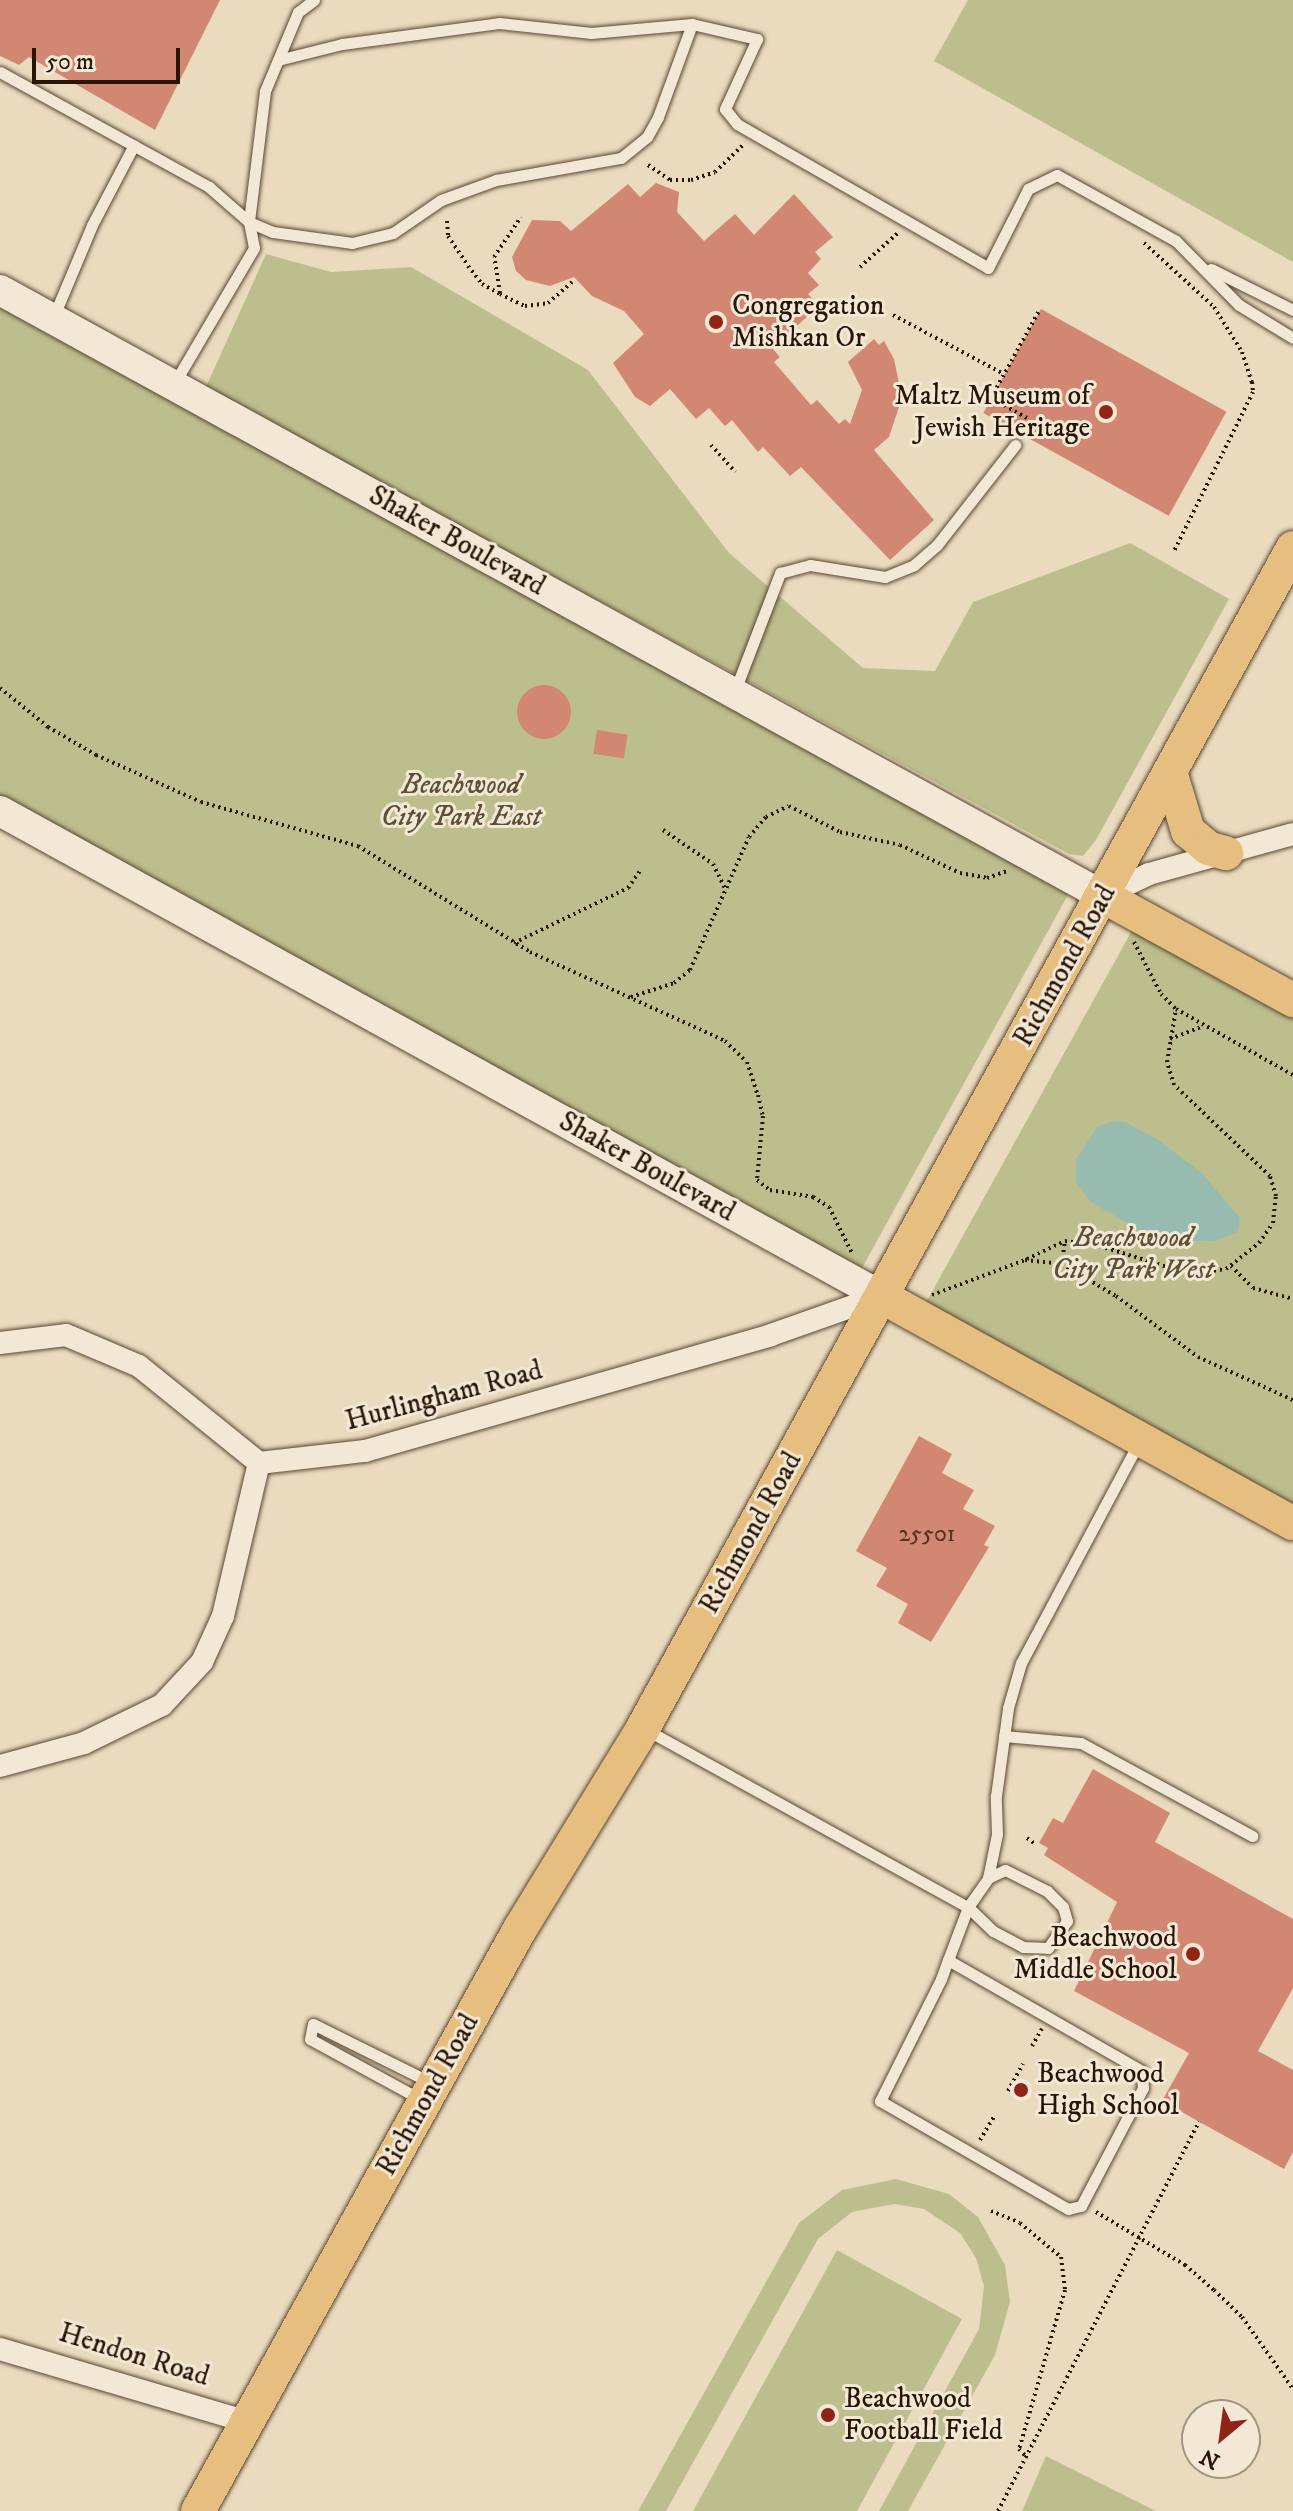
<!DOCTYPE html>
<style>
body{margin:0}
#map{position:relative;width:1293px;height:2511px;overflow:hidden;background:#ebdbbe;font-family:"IM FELL DW Pica",serif}
div>[style]{position:absolute}
[style*='--x']{left:calc(var(--x)*1px);top:calc(var(--y)*1px);width:calc(var(--w)*1px);rotate:calc(var(--a)*1deg)}
.green>*{inset:0;background:#bdbe8e}
.water>*{inset:0;background:#98bbaf}
.building>*{inset:0;background:#d28772;transform-origin:0 0}
.round{border-radius:50%}
.path>*{height:4px;margin-top:-2px;transform-origin:0;background:repeating-linear-gradient(90deg,#281505 0 2px,transparent 0 6px)}
.roads{filter:drop-shadow(0 0 2px #594633) drop-shadow(0 0 2px #594633)}
.service>*{height:11px;margin:-5.5px;padding:0 5.5px;transform-origin:5.5px;border-radius:5.5px;background:#f2e8d5}
.minor>*{height:22px;margin:-11px;padding:0 11px;transform-origin:11px;border-radius:11px;background:#f2e8d5}
.secondary>*{height:30px;margin:-15px;padding:0 15px;transform-origin:15px;border-radius:15px;background:#f2e8d5}
.primary>*{height:34px;margin:-17px;padding:0 17px;transform-origin:17px;border-radius:17px;background:#e6be7f}
.dots>*{width:22px;height:22px;translate:-50% -50%;box-sizing:border-box;border:4px solid #f2e8d5;border-radius:50%}
span{translate:-50% -50%;white-space:nowrap;text-align:center;line-height:1.15;-webkit-text-stroke:6px #f2e8d5;paint-order:stroke}
.number-label{font-size:24px;color:#523220}
.number-label span{-webkit-text-stroke-width:0}
.poi-label{font-size:28px;color:#281505}
.left{translate:0 -50%;text-align:left}
.right{translate:-100% -50%;text-align:right}
.street-label{font-size:28px;color:#281505}
.park-label{font-size:28px;color:#5c5035;font-style:italic}
.north{position:absolute;left:1181px;top:2399px;width:80px;height:80px;box-sizing:border-box;background:#f2e8d5;border:2px solid #a19482;border-radius:50%;rotate:209deg;font-size:22px;font-weight:700;line-height:32px;text-align:center;color:#281505}
.north::after{content:'';display:block;margin:auto;width:28px;height:36px;background:#8f2418;clip-path:polygon(50% 0,100% 100%,50% 72%,0 100%)}
.scale{position:absolute;left:32px;top:48px;width:148px;height:36px;box-sizing:border-box;border:4px solid #281505;border-top:0;padding-left:10px;font-size:24px;line-height:28px;white-space:nowrap;color:#281505;-webkit-text-stroke:6px #f2e8d5;paint-order:stroke}
</style>
<div id="map">
<div class="green">
<i style="clip-path:polygon(968px 0,1293px 0,1293px 262px,934px 61px)"></i>
<i style="clip-path:polygon(266px 254px,331px 272px,411px 267px,588px 370px,729px 553px,863px 668px,935px 671px,973px 602px,1130px 543px,1229px 599px,1096px 840px,1083px 856px,1069px 854px,205px 389px)"></i>
<i style="clip-path:polygon(0 298px,1069px 893px,862px 1268px,0 798px)"></i>
<i style="clip-path:polygon(1135px 925px,1293px 1000px,1293px 1523px,918px 1317px)"></i>
<i style="clip-path:polygon(896px 2179px,949px 2194px,978px 2217px,1005px 2265px,1010px 2302px,995px 2355px,908px 2511px,879px 2511px,979px 2329px,984px 2286px,976px 2258px,960px 2233px,924px 2209px,895px 2204px,852px 2212px,818px 2239px,666px 2511px,638px 2511px,799px 2223px,842px 2190px)"></i>
<i style="clip-path:polygon(837px 2250px,962px 2319px,857px 2511px,693px 2511px)"></i>
<i style="clip-path:polygon(1046px 2456px,1156px 2511px,1022px 2511px)"></i>
</div>
<div class="water">
<i style="clip-path:polygon(1110px 1122px,1125px 1122px,1155px 1138px,1202px 1173px,1240px 1218px,1237px 1232px,1215px 1241px,1174px 1241px,1144px 1233px,1091px 1202px,1076px 1182px,1076px 1160px,1097px 1127px)"></i>
</div>
<div class="building">
<i style="clip-path:polygon(0 0,220px 0,155px 130px,29px 57px,19px 65px,0 56px)"></i>
<i style="clip-path:polygon(656px 183px,679px 192px,677px 212px,704px 241px,735px 214px,754px 235px,794px 194px,833px 237px,815px 252px,821px 259px,808px 273px,819px 285px,808px 294px,819px 306px,772px 348px,780px 357px,774px 362px,811px 405px,817px 400px,839px 424px,845px 419px,850px 424px,862px 390px,848px 362px,874px 339px,879px 345px,884px 341px,894px 359px,902px 398px,889px 437px,874px 450px,934px 520px,890px 560px,801px 467px,790px 476px,763px 447px,758px 452px,732px 420px,725px 426px,709px 408px,696px 419px,670px 389px,650px 406px,635px 397px,613px 363px,644px 334px,624px 311px,592px 296px,574px 277px,550px 286px,526px 280px,516px 271px,512px 257px,532px 220px,560px 221px,571px 231px,628px 184px,640px 197px)"></i>
<i style="left:1041px;top:309px;width:212px;height:119px;rotate:29deg"></i>
<i class="round" style="left:517px;top:685px;width:54px;height:54px"></i>
<i style="left:597px;top:730px;width:31px;height:24px;rotate:9deg"></i>
<i style="clip-path:polygon(919px 1436px,952px 1454px,942px 1473px,974px 1490px,963px 1509px,995px 1526px,984px 1545px,989px 1547px,931px 1642px,898px 1623px,908px 1604px,876px 1586px,887px 1568px,856px 1551px)"></i>
<i style="clip-path:polygon(1093px 1769px,1170px 1813px,1155px 1842px,1293px 1919px,1293px 1988px,1258px 2051px,1293px 2070px,1293px 2152px,1284px 2169px,1162px 2101px,1189px 2053px,1074px 1991px,1117px 1902px,1044px 1855px,1048px 1848px,1039px 1843px,1053px 1818px,1063px 1823px)"></i>
</div>
<div class="path">
<i style="--x:648;--y:165;--w:27;--a:34"></i>
<i style="--x:670;--y:180;--w:21;--a:0"></i>
<i style="--x:691;--y:180;--w:25;--a:-18"></i>
<i style="--x:715;--y:172;--w:42;--a:-44"></i>
<i style="--x:447;--y:221;--w:15;--a:86"></i>
<i style="--x:448;--y:236;--w:36;--a:56"></i>
<i style="--x:468;--y:266;--w:23;--a:52"></i>
<i style="--x:482;--y:284;--w:21;--a:29"></i>
<i style="--x:500;--y:294;--w:28;--a:26"></i>
<i style="--x:525;--y:306;--w:23;--a:-7"></i>
<i style="--x:548;--y:303;--w:32;--a:-41"></i>
<i style="--x:1144;--y:243;--w:95;--a:42.4"></i>
<i style="--x:1214;--y:307;--w:53;--a:58.1"></i>
<i style="--x:1242;--y:352;--w:32;--a:72"></i>
<i style="--x:1252;--y:382;--w:10;--a:84"></i>
<i style="--x:1253;--y:392;--w:178;--a:116.4"></i>
<i style="--x:860;--y:267;--w:52;--a:-41.9"></i>
<i style="--x:500;--y:293;--w:36;--a:-99"></i>
<i style="--x:494;--y:257;--w:48;--a:-56"></i>
<i style="--x:893;--y:315;--w:126;--a:28"></i>
<i style="--x:1027;--y:418;--w:41;--a:-150.9"></i>
<i style="--x:991;--y:398;--w:99;--a:-61.1"></i>
<i style="--x:711;--y:445;--w:36;--a:48"></i>
<i style="--x:0;--y:688;--w:62;--a:39.1"></i>
<i style="--x:48;--y:727;--w:56;--a:30.3"></i>
<i style="--x:96;--y:755;--w:115;--a:24.1"></i>
<i style="--x:201;--y:802;--w:163;--a:15.7"></i>
<i style="--x:358;--y:846;--w:202;--a:31.6"></i>
<i style="--x:530;--y:952;--w:214;--a:24.5"></i>
<i style="--x:725;--y:1041;--w:30;--a:44"></i>
<i style="--x:747;--y:1062;--w:35;--a:72"></i>
<i style="--x:758;--y:1095;--w:22;--a:77"></i>
<i style="--x:763;--y:1116;--w:64;--a:95.4"></i>
<i style="--x:757;--y:1180;--w:16;--a:38"></i>
<i style="--x:770;--y:1190;--w:44;--a:9.2"></i>
<i style="--x:813;--y:1197;--w:19;--a:32"></i>
<i style="--x:829;--y:1207;--w:51;--a:63.4"></i>
<i style="--x:663;--y:830;--w:60;--a:34.2"></i>
<i style="--x:713;--y:864;--w:28;--a:64"></i>
<i style="--x:1134;--y:942;--w:59;--a:62.6"></i>
<i style="--x:1161;--y:994;--w:21;--a:45"></i>
<i style="--x:1176;--y:1009;--w:134;--a:29.4"></i>
<i style="--x:514;--y:943;--w:127;--a:-25.8"></i>
<i style="--x:628;--y:888;--w:21;--a:-55"></i>
<i style="--x:631;--y:997;--w:45;--a:-18"></i>
<i style="--x:674;--y:983;--w:21;--a:-39"></i>
<i style="--x:690;--y:970;--w:145;--a:-66.1"></i>
<i style="--x:749;--y:837;--w:26;--a:-50"></i>
<i style="--x:766;--y:817;--w:25;--a:-26"></i>
<i style="--x:789;--y:806;--w:57;--a:27"></i>
<i style="--x:840;--y:832;--w:61;--a:12.2"></i>
<i style="--x:900;--y:845;--w:66;--a:25"></i>
<i style="--x:960;--y:873;--w:27;--a:10"></i>
<i style="--x:987;--y:878;--w:21;--a:-19"></i>
<i style="--x:1170;--y:1039;--w:33;--a:-21"></i>
<i style="--x:1027;--y:1259;--w:42;--a:-25.3"></i>
<i style="--x:1065;--y:1241;--w:35;--a:8"></i>
<i style="--x:1100;--y:1246;--w:94;--a:17.3"></i>
<i style="--x:1190;--y:1274;--w:36;--a:-8"></i>
<i style="--x:1226;--y:1269;--w:42;--a:-38.2"></i>
<i style="--x:1259;--y:1243;--w:24;--a:-55"></i>
<i style="--x:1273;--y:1223;--w:27;--a:-84"></i>
<i style="--x:1276;--y:1196;--w:21;--a:-107"></i>
<i style="--x:1270;--y:1176;--w:132;--a:-136.5"></i>
<i style="--x:1174;--y:1085;--w:24;--a:-107"></i>
<i style="--x:1167;--y:1062;--w:54;--a:-80.4"></i>
<i style="--x:1062;--y:1264;--w:23;--a:-83"></i>
<i style="--x:1231;--y:1266;--w:31;--a:45"></i>
<i style="--x:1253;--y:1288;--w:41;--a:15.4"></i>
<i style="--x:932;--y:1295;--w:99;--a:-20.6"></i>
<i style="--x:1025;--y:1260;--w:37;--a:6"></i>
<i style="--x:1062;--y:1264;--w:63;--a:30.7"></i>
<i style="--x:1116;--y:1296;--w:102;--a:36.6"></i>
<i style="--x:1198;--y:1357;--w:104;--a:24.4"></i>
<i style="--x:1027;--y:1838;--w:9;--a:36"></i>
<i style="--x:1032;--y:2046;--w:20;--a:-60"></i>
<i style="--x:1008;--y:2091;--w:31;--a:-61"></i>
<i style="--x:980;--y:2140;--w:27;--a:-59"></i>
<i style="--x:991;--y:2211;--w:31;--a:22"></i>
<i style="--x:1020;--y:2223;--w:53;--a:39.7"></i>
<i style="--x:1061;--y:2257;--w:33;--a:83"></i>
<i style="--x:1065;--y:2290;--w:166;--a:106.1"></i>
<i style="--x:1019;--y:2449;--w:12;--a:48"></i>
<i style="--x:1096;--y:2212;--w:104;--a:30.8"></i>
<i style="--x:1185;--y:2265;--w:38;--a:41"></i>
<i style="--x:1214;--y:2290;--w:39;--a:44"></i>
<i style="--x:1242;--y:2317;--w:88;--a:54.7"></i>
<i style="--x:998;--y:2511;--w:438;--a:-62.7"></i>
</div>
<div class="roads">
<div class="service">
<i style="--x:314;--y:0;--w:20;--a:143"></i>
<i style="--x:298;--y:12;--w:86;--a:112.7"></i>
<i style="--x:265;--y:91;--w:132;--a:97"></i>
<i style="--x:249;--y:222;--w:26;--a:23"></i>
<i style="--x:273;--y:232;--w:80;--a:7.9"></i>
<i style="--x:352;--y:243;--w:42;--a:-13.7"></i>
<i style="--x:393;--y:233;--w:58;--a:-34.5"></i>
<i style="--x:441;--y:200;--w:59;--a:-20"></i>
<i style="--x:496;--y:180;--w:127;--a:-10"></i>
<i style="--x:621;--y:158;--w:33;--a:-39"></i>
<i style="--x:647;--y:137;--w:23;--a:-61"></i>
<i style="--x:658;--y:117;--w:99;--a:-69.9"></i>
<i style="--x:278;--y:60;--w:66;--a:-14"></i>
<i style="--x:342;--y:44;--w:158;--a:-7.6"></i>
<i style="--x:499;--y:23;--w:93;--a:6.2"></i>
<i style="--x:591;--y:33;--w:101;--a:-5.1"></i>
<i style="--x:692;--y:24;--w:67;--a:13"></i>
<i style="--x:757;--y:39;--w:77;--a:114.6"></i>
<i style="--x:725;--y:109;--w:19;--a:51"></i>
<i style="--x:737;--y:124;--w:289;--a:29.8"></i>
<i style="--x:988;--y:268;--w:89;--a:-63.1"></i>
<i style="--x:1028;--y:189;--w:32;--a:-26"></i>
<i style="--x:1057;--y:175;--w:136;--a:29"></i>
<i style="--x:1176;--y:241;--w:90;--a:45.5"></i>
<i style="--x:1239;--y:305;--w:63;--a:31.4"></i>
<i style="--x:0;--y:72;--w:239;--a:28.8"></i>
<i style="--x:209;--y:187;--w:53;--a:41.2"></i>
<i style="--x:249;--y:222;--w:26;--a:79"></i>
<i style="--x:254;--y:248;--w:158;--a:120.5"></i>
<i style="--x:1211;--y:269;--w:92;--a:26.6"></i>
<i style="--x:53;--y:318;--w:101;--a:-67.2"></i>
<i style="--x:92;--y:225;--w:90;--a:-62.3"></i>
<i style="--x:734;--y:693;--w:129;--a:-69"></i>
<i style="--x:780;--y:573;--w:31;--a:-15"></i>
<i style="--x:810;--y:565;--w:76;--a:9.1"></i>
<i style="--x:885;--y:577;--w:31;--a:-22"></i>
<i style="--x:914;--y:565;--w:30;--a:-41"></i>
<i style="--x:937;--y:545;--w:127;--a:-52"></i>
<i style="--x:645;--y:1729;--w:369;--a:28.9"></i>
<i style="--x:968;--y:1907;--w:35;--a:44"></i>
<i style="--x:993;--y:1931;--w:34;--a:28"></i>
<i style="--x:1023;--y:1947;--w:25;--a:2"></i>
<i style="--x:1048;--y:1948;--w:33;--a:-55"></i>
<i style="--x:1067;--y:1921;--w:15;--a:-106"></i>
<i style="--x:1063;--y:1907;--w:23;--a:-135"></i>
<i style="--x:1047;--y:1891;--w:47;--a:-153.4"></i>
<i style="--x:1005;--y:1870;--w:19;--a:155"></i>
<i style="--x:1004;--y:1736;--w:77;--a:5.2"></i>
<i style="--x:1081;--y:1743;--w:195;--a:28.5"></i>
<i style="--x:948;--y:1960;--w:224;--a:29.8"></i>
<i style="--x:1142;--y:2071;--w:17;--a:87"></i>
<i style="--x:1143;--y:2088;--w:133;--a:117.7"></i>
<i style="--x:1081;--y:2206;--w:13;--a:167"></i>
<i style="--x:1068;--y:2209;--w:217;--a:-150.1"></i>
<i style="--x:880;--y:2101;--w:136;--a:-63.4"></i>
<i style="--x:941;--y:1979;--w:20;--a:-70"></i>
<i style="--x:948;--y:1960;--w:57;--a:-69.3"></i>
<i style="--x:968;--y:1907;--w:35;--a:-55"></i>
<i style="--x:988;--y:1878;--w:45;--a:-78.4"></i>
<i style="--x:997;--y:1834;--w:38;--a:-92"></i>
<i style="--x:996;--y:1796;--w:89;--a:-82.2"></i>
<i style="--x:1008;--y:1708;--w:47;--a:-73.9"></i>
<i style="--x:1021;--y:1663;--w:248;--a:-61.9"></i>
<i style="--x:420;--y:2099;--w:125;--a:-151.4"></i>
<i style="--x:310;--y:2039;--w:15;--a:-79"></i>
<i style="--x:313;--y:2024;--w:131;--a:26.4"></i>
</div>
<div class="minor">
<i style="--x:1103;--y:896;--w:51;--a:-25.6"></i>
<i style="--x:1149;--y:874;--w:149;--a:-15.5"></i>
<i style="--x:0;--y:1343;--w:66;--a:-6.9"></i>
<i style="--x:66;--y:1335;--w:79;--a:23"></i>
<i style="--x:139;--y:1366;--w:154;--a:38.9"></i>
<i style="--x:259;--y:1463;--w:107;--a:-6.5"></i>
<i style="--x:365;--y:1451;--w:422;--a:-15.9"></i>
<i style="--x:771;--y:1335;--w:117;--a:-19.5"></i>
<i style="--x:0;--y:1766;--w:87;--a:-15.3"></i>
<i style="--x:84;--y:1743;--w:87;--a:-26"></i>
<i style="--x:162;--y:1705;--w:59;--a:-47.1"></i>
<i style="--x:202;--y:1662;--w:51;--a:-65.5"></i>
<i style="--x:223;--y:1616;--w:157;--a:-76.8"></i>
<i style="--x:0;--y:2349;--w:259;--a:16.4"></i>
</div>
<div class="secondary">
<i style="--x:0;--y:290;--w:1259;--a:28.78"></i>
<i style="--x:0;--y:811;--w:1006;--a:28.83"></i>
</div>
<div class="primary">
<i style="--x:1171;--y:775;--w:59;--a:73.1"></i>
<i style="--x:1188;--y:831;--w:26;--a:40"></i>
<i style="--x:1208;--y:848;--w:19;--a:16"></i>
<i style="--x:1103;--y:896;--w:217;--a:28.7"></i>
<i style="--x:881;--y:1296;--w:470;--a:28.9"></i>
<i style="--x:198;--y:2511;--w:665;--a:-61.05"></i>
<i style="--x:520;--y:1929;--w:236;--a:-58.5"></i>
<i style="--x:643;--y:1728;--w:1347;--a:-61.15"></i>
</div>
</div>
<div class="dots">
<i style="left:716px;top:322px;background:#8f2418"></i>
<i style="left:1106px;top:412px;background:#8f2418"></i>
<i style="left:1193px;top:1954px;background:#8f2418"></i>
<i style="left:1021px;top:2090px;background:#8f2418"></i>
<i style="left:828px;top:2415px;background:#8f2418"></i>
</div>
<div class="number-label">
<span style="left:927px;top:1535px">25501</span>
</div>
<div class="poi-label">
<span class="left" style="left:732px;top:322px">Congregation<br>Mishkan Or</span>
<span class="right" style="left:1090px;top:412px">Maltz Museum of<br>Jewish Heritage</span>
<span class="right" style="left:1177px;top:1954px">Beachwood<br>Middle School</span>
<span class="left" style="left:1037px;top:2090px">Beachwood<br>High School</span>
<span class="left" style="left:844px;top:2415px">Beachwood<br>Football Field</span>
</div>
<div class="street-label">
<span style="left:457px;top:541px;rotate:29deg">Shaker Boulevard</span>
<span style="left:1065px;top:966px;rotate:-61deg">Richmond Road</span>
<span style="left:647px;top:1167px;rotate:29deg">Shaker Boulevard</span>
<span style="left:444px;top:1396px;rotate:-15deg">Hurlingham Road</span>
<span style="left:751px;top:1533px;rotate:-61deg">Richmond Road</span>
<span style="left:428px;top:2095px;rotate:-61deg">Richmond Road</span>
<span style="left:134px;top:2355px;rotate:17deg">Hendon Road</span>
</div>
<div class="park-label">
<span style="left:461px;top:801px">Beachwood<br>City Park East</span>
<span style="left:1133px;top:1254px">Beachwood<br>City Park West</span>
</div>
<div class="north">N</div>
<div class="scale">50 m</div>
</div>
